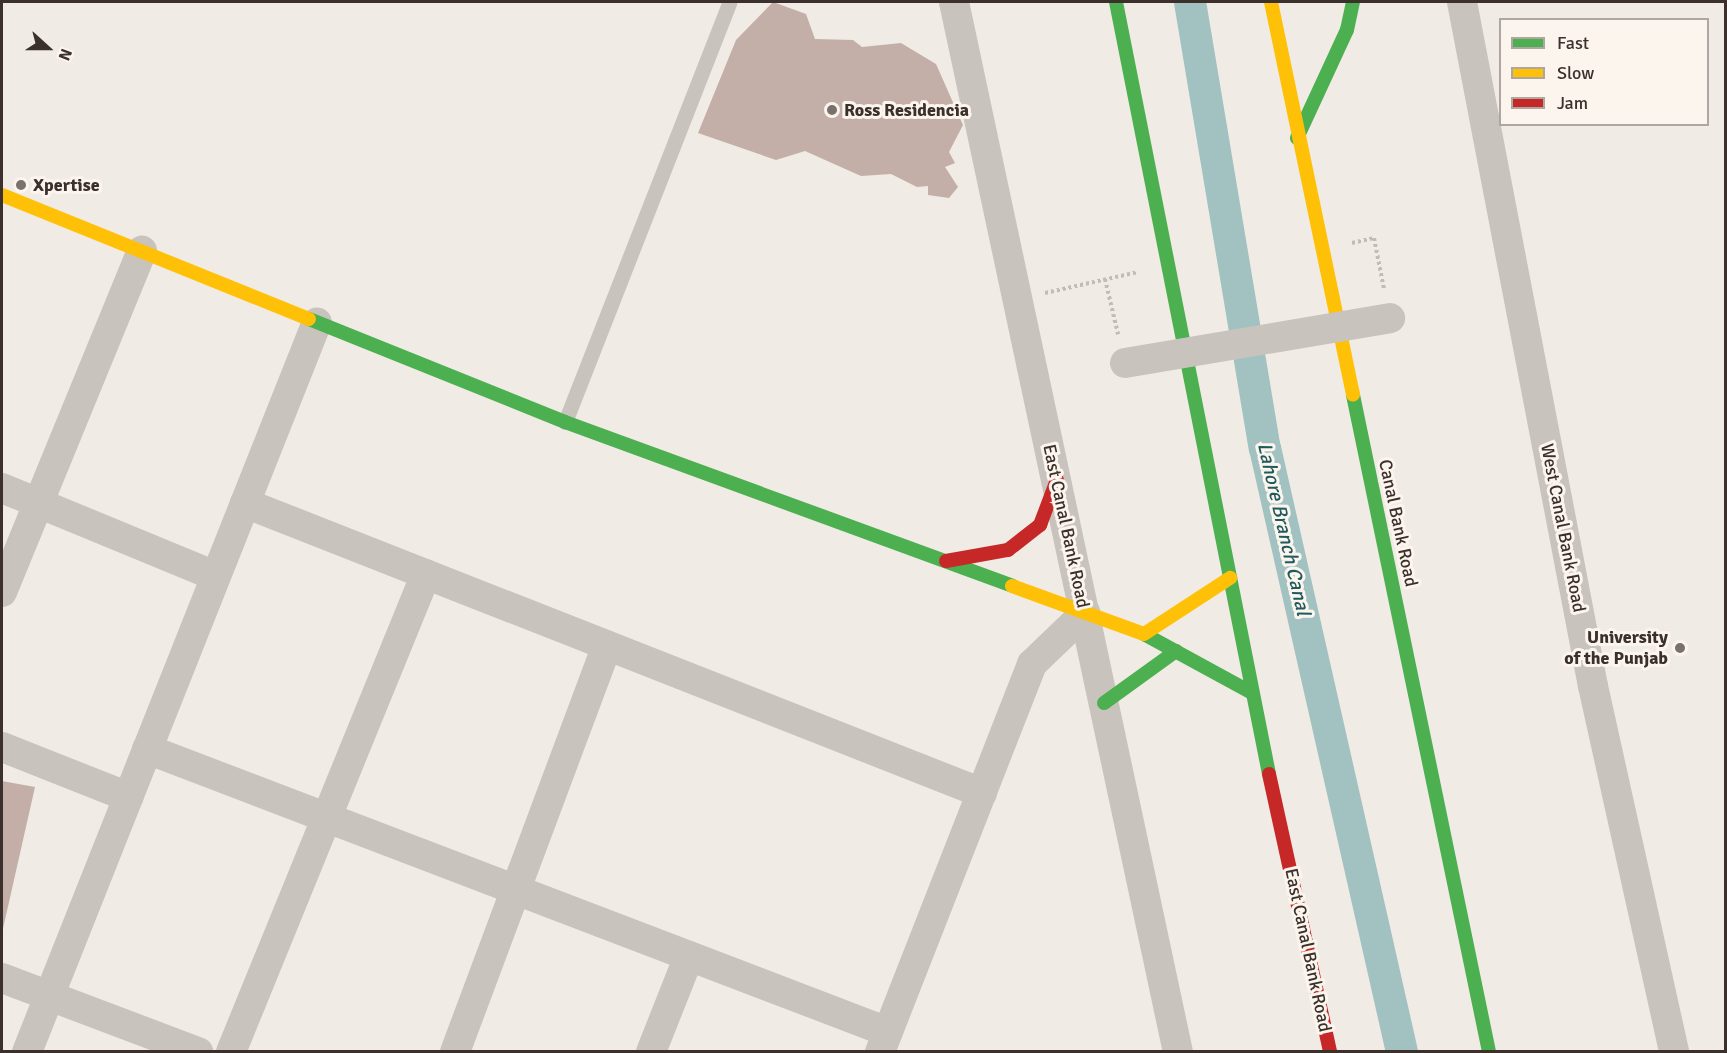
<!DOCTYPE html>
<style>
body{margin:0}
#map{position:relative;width:1727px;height:1053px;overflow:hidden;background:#f0ebe5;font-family:Signika,sans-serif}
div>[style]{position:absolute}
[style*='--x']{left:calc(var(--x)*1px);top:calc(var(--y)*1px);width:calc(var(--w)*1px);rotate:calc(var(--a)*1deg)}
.canal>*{height:32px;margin:-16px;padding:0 16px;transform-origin:16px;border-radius:16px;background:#a1c2c1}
.building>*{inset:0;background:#c3afa7}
.path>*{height:4px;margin-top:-2px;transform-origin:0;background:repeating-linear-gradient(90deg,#c2bbb6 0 3px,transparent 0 6px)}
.lane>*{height:15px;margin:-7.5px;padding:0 7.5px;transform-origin:7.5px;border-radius:7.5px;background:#c9c3be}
.street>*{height:30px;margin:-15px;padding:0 15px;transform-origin:15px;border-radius:15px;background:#c9c3be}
.fast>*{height:14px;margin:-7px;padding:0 7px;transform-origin:7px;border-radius:7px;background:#4caf50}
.slow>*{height:14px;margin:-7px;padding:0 7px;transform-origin:7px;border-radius:7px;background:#ffc107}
.jam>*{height:14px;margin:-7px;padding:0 7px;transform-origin:7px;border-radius:7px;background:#c62828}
.street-bridge>*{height:30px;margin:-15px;padding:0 15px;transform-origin:15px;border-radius:15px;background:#c9c3be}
.dots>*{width:16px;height:16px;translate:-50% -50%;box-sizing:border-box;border:3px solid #fbf5ee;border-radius:50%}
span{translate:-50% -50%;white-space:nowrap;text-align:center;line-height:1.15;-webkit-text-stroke:6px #fbf5ee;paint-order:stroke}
.poi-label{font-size:18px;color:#3b302b;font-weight:700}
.left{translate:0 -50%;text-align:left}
.right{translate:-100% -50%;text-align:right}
.street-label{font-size:18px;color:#3b302b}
.water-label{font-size:20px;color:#1f5a5e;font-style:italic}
.frame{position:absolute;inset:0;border:3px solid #3b302b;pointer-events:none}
.legend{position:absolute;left:1499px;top:18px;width:210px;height:108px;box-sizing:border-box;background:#fbf5ee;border:2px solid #aea6a0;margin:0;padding:8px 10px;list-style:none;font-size:18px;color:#3b302b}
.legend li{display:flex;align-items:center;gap:12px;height:30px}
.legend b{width:30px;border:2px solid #aea6a0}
.north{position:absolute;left:18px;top:18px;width:60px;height:60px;-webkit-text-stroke:4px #fbf5ee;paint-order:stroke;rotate:111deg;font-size:16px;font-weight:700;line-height:24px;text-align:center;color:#3b302b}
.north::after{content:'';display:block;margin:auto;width:21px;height:27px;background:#3b302b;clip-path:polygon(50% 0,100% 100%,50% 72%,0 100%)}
</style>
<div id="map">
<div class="canal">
<i style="--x:1190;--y:2;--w:452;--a:80.5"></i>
<i style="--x:1265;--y:448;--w:619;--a:77.22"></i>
</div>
<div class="building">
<i style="clip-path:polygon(773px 2px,806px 14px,815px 39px,853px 40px,862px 47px,901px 43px,936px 64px,963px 125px,949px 152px,955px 163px,945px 167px,958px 187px,949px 198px,928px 195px,928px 186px,917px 187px,891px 174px,861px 176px,805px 151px,776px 160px,698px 133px,736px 40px)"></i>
<i style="clip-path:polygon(2px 781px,35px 787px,2px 933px)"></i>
</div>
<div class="path">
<i style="--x:1352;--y:243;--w:23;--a:-13"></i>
<i style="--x:1374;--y:238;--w:52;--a:78.9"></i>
<i style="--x:1105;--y:279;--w:57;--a:76.7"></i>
<i style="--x:1045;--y:293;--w:95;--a:-12.7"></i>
</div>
<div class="lane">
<i style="--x:565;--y:422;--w:451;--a:-68.6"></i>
</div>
<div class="street">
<i style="--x:954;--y:2;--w:1074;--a:77.96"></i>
<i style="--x:1462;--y:2;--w:696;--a:79.16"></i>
<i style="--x:1593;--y:686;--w:375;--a:77.5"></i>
<i style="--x:2;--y:488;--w:231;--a:22.4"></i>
<i style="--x:245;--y:503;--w:792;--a:21.48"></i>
<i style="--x:2;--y:592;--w:369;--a:-67.7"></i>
<i style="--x:2;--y:747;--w:136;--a:21.6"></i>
<i style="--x:147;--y:749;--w:793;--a:20.9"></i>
<i style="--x:2;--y:978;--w:210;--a:20.7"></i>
<i style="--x:27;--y:1052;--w:785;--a:-68.33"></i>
<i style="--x:231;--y:1052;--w:516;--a:-67.81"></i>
<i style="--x:455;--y:1052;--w:434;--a:-69.5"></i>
<i style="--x:651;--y:1052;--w:103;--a:-68.4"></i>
<i style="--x:880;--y:1052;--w:417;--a:-68.6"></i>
<i style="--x:1032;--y:664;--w:74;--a:-43.9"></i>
</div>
<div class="fast">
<i style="--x:1116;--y:2;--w:787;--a:78.79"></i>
<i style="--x:1297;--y:138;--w:119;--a:-65.2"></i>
<i style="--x:1347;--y:30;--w:29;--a:-78"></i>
<i style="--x:309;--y:319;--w:276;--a:21.9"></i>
<i style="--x:565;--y:422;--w:476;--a:20.1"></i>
<i style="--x:1353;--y:395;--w:671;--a:78.3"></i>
<i style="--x:1144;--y:634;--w:123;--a:28.6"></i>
<i style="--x:1104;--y:703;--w:89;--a:-35.8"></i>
</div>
<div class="slow">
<i style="--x:1271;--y:2;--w:401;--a:78.2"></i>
<i style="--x:2;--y:195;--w:331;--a:22"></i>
<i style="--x:1012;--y:586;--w:140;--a:20"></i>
<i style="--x:1144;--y:634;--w:103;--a:-33.1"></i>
</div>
<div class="jam">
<i style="--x:946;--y:561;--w:63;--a:-10.1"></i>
<i style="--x:1008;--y:550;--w:41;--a:-38"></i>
<i style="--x:1040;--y:525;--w:48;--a:-69.3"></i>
<i style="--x:1269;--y:774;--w:285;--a:77.6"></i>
</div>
<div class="street-bridge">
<i style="--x:1125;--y:363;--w:269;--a:-9.6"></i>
</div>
<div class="dots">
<i style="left:832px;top:110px;background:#7a716c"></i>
<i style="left:21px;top:185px;background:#7a716c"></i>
<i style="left:1680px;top:648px;background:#7a716c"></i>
</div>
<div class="poi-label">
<span class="left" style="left:844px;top:110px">Ross Residencia</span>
<span class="left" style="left:33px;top:185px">Xpertise</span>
<span class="right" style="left:1668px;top:648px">University<br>of the Punjab</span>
</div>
<div class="street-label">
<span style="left:1398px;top:523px;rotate:78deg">Canal Bank Road</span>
<span style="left:1066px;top:526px;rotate:78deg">East Canal Bank Road</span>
<span style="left:1563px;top:528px;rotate:79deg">West Canal Bank Road</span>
<span style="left:1308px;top:950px;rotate:78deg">East Canal Bank Road</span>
</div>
<div class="water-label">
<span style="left:1284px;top:529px;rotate:77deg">Lahore Branch Canal</span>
</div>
<div class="frame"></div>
<ul class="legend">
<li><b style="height:8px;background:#4caf50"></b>Fast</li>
<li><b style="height:8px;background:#ffc107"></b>Slow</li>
<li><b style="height:8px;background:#c62828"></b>Jam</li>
</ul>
<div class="north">N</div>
</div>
